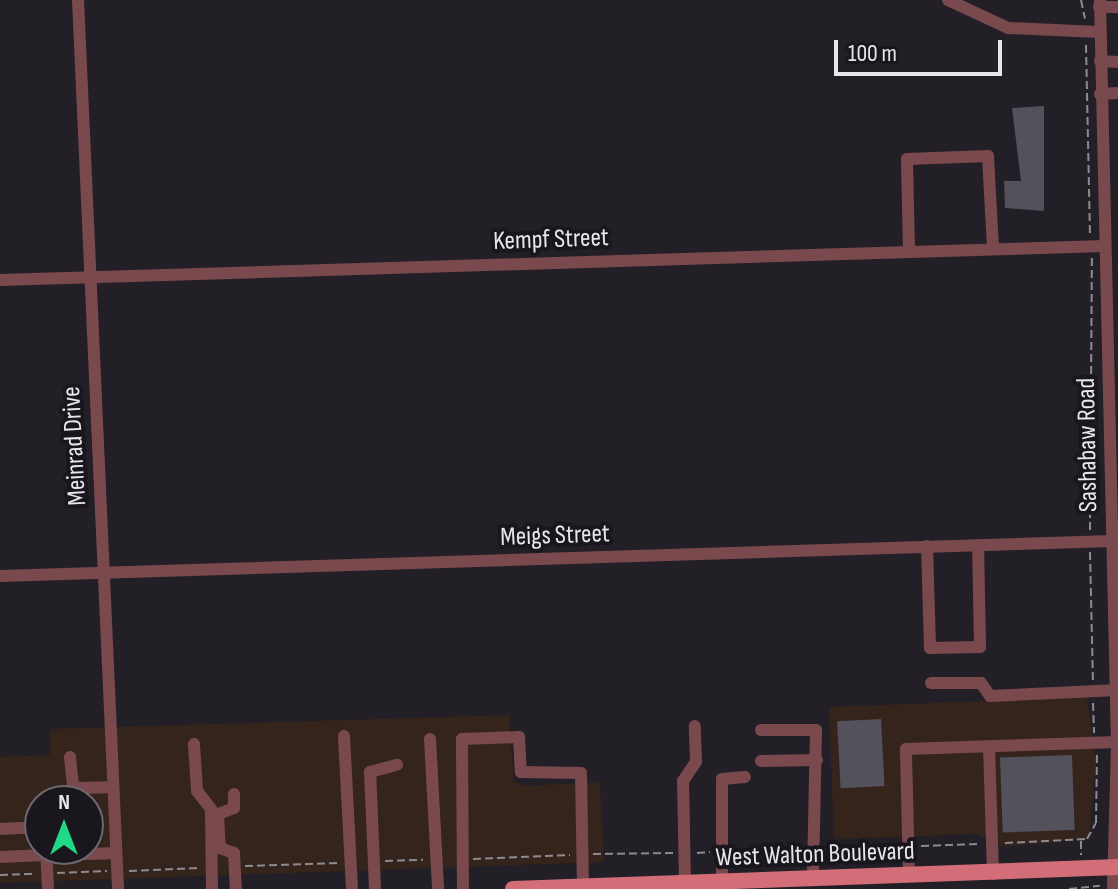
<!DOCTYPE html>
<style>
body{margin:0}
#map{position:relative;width:1118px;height:889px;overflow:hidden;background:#231f27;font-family:"Sofia Sans Condensed",sans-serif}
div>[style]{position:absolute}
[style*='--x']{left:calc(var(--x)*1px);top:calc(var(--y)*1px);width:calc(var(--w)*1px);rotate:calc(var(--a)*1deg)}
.commercial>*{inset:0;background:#34241b}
.building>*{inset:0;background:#53515b;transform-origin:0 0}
.path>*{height:2px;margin-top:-1px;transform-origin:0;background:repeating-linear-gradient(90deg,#8d8a91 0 8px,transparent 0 12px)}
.minor>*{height:12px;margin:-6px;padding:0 6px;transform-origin:6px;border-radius:6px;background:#7a494d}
.major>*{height:16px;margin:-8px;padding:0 8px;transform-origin:8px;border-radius:8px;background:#d36e78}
span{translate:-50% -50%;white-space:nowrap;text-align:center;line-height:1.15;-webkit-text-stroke:8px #19161d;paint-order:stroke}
.street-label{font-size:26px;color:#e9e6ec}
.north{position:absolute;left:24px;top:785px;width:80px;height:80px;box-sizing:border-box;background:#19161d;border:2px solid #6c6970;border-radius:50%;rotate:0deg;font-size:22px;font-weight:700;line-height:32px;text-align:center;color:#e9e6ec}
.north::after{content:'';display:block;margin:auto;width:28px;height:36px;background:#20d887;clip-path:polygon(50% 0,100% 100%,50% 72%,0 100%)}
.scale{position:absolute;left:834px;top:40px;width:168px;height:36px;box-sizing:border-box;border:4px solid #e9e6ec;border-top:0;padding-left:10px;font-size:24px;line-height:28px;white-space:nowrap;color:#e9e6ec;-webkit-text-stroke:6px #19161d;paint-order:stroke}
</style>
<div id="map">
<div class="commercial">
<i style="clip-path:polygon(1087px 697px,1096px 759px,1089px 839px,1004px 847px,977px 834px,834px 839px,829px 707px)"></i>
<i style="clip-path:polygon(evenodd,509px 715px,514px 781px,522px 786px,600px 782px,604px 862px,0 883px,0 757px,50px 755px,50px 729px,509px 715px,40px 801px,88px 801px,88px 849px,40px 849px,40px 801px)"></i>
</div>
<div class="building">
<i style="clip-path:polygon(1044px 106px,1044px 211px,1005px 208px,1004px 181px,1021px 181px,1012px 108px)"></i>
<i style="left:881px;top:719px;width:67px;height:44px;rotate:87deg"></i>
<i style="left:1072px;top:755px;width:75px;height:72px;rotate:88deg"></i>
</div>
<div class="path">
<i style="--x:1081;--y:0;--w:19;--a:78"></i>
<i style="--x:1086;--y:45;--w:190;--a:88.8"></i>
<i style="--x:1090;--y:530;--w:273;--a:-89.6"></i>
<i style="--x:1090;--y:552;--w:129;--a:88.7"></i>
<i style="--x:1093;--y:703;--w:30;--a:88"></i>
<i style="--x:1081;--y:841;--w:14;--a:90"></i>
<i style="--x:1005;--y:843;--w:82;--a:-2.8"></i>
<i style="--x:1087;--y:839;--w:18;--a:-61"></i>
<i style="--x:1096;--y:823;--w:68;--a:-89.2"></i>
<i style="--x:921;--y:846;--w:57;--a:-2"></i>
<i style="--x:825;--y:849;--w:73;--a:-1.6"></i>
<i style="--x:733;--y:852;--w:69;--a:-1.7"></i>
<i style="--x:697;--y:853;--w:13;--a:-4"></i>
<i style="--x:593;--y:854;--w:81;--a:-0.7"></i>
<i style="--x:473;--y:859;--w:97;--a:-2.4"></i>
<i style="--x:385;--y:861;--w:38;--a:-2"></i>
<i style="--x:245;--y:866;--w:94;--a:-1.8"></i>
<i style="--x:129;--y:871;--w:70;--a:-2.5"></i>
<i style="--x:57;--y:873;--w:50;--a:-2.3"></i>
<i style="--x:0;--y:875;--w:35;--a:-2"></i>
<i style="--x:1069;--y:889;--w:31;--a:-6"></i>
</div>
<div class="minor">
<i style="--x:78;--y:0;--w:890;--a:87.42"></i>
<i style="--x:948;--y:0;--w:66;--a:25"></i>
<i style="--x:1008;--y:28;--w:91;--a:2.5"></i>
<i style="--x:1100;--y:0;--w:745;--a:88.69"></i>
<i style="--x:1117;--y:745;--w:144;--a:91.6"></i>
<i style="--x:1099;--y:7;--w:19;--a:0"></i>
<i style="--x:1100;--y:61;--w:18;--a:3"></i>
<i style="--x:1100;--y:94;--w:18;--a:-3"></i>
<i style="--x:909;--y:250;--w:91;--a:-91.3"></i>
<i style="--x:907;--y:159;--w:81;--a:-2.1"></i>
<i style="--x:988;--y:156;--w:92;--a:86.9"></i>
<i style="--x:0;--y:280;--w:1105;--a:-1.76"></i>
<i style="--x:927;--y:546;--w:102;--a:88.3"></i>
<i style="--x:930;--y:648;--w:50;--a:-1.1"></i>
<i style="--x:980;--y:647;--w:102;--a:-91.1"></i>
<i style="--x:0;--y:576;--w:1113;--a:-1.8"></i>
<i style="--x:931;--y:683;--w:50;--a:0"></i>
<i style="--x:981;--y:683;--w:16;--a:55"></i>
<i style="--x:990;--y:696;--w:128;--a:-2.7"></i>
<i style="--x:761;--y:730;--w:55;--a:0"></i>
<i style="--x:816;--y:730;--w:149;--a:91.2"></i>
<i style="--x:344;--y:736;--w:153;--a:87"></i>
<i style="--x:430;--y:739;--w:150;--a:86.9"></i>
<i style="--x:194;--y:744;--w:47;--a:86.3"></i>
<i style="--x:197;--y:791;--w:23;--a:52"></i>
<i style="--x:211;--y:809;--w:80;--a:89.3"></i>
<i style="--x:989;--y:746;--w:128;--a:88.2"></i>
<i style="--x:70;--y:757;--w:31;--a:84"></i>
<i style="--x:73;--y:788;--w:39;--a:-1"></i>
<i style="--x:761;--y:761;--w:56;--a:-1"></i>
<i style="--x:234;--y:794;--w:14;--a:90"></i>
<i style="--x:234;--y:808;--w:17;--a:159"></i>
<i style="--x:218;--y:814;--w:34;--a:87"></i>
<i style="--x:220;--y:848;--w:15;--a:20"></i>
<i style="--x:234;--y:853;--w:36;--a:87"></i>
<i style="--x:0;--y:829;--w:40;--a:-2.9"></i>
<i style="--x:46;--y:849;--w:40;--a:87.1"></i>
<i style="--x:62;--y:855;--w:54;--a:-2.1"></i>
<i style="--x:0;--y:857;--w:46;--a:-2.5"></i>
<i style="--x:909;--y:876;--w:127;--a:-91.4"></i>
<i style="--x:906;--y:749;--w:211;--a:-1.9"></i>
<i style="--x:722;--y:882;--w:103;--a:-90"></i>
<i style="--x:722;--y:779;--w:23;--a:-5"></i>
<i style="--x:685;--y:883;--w:102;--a:-91.1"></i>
<i style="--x:683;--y:781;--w:23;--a:-56"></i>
<i style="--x:696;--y:762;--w:36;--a:-92"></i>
<i style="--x:375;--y:889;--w:117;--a:-92.4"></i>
<i style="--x:370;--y:772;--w:28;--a:-15"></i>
<i style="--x:463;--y:889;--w:150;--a:-90.4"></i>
<i style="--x:462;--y:739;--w:57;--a:-2"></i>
<i style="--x:519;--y:737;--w:35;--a:87"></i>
<i style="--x:521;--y:772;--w:60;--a:1"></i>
<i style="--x:581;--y:773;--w:114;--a:89"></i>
</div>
<div class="major">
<i style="--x:513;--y:889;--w:605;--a:-2.08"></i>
</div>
<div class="street-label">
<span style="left:551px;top:240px;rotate:-2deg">Kempf Street</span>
<span style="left:1088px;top:445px;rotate:-91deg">Sashabaw Road</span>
<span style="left:75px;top:446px;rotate:-93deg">Meinrad Drive</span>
<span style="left:555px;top:536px;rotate:-2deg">Meigs Street</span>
<span style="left:815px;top:855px;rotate:-2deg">West Walton Boulevard</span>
</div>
<div class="north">N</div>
<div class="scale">100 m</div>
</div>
